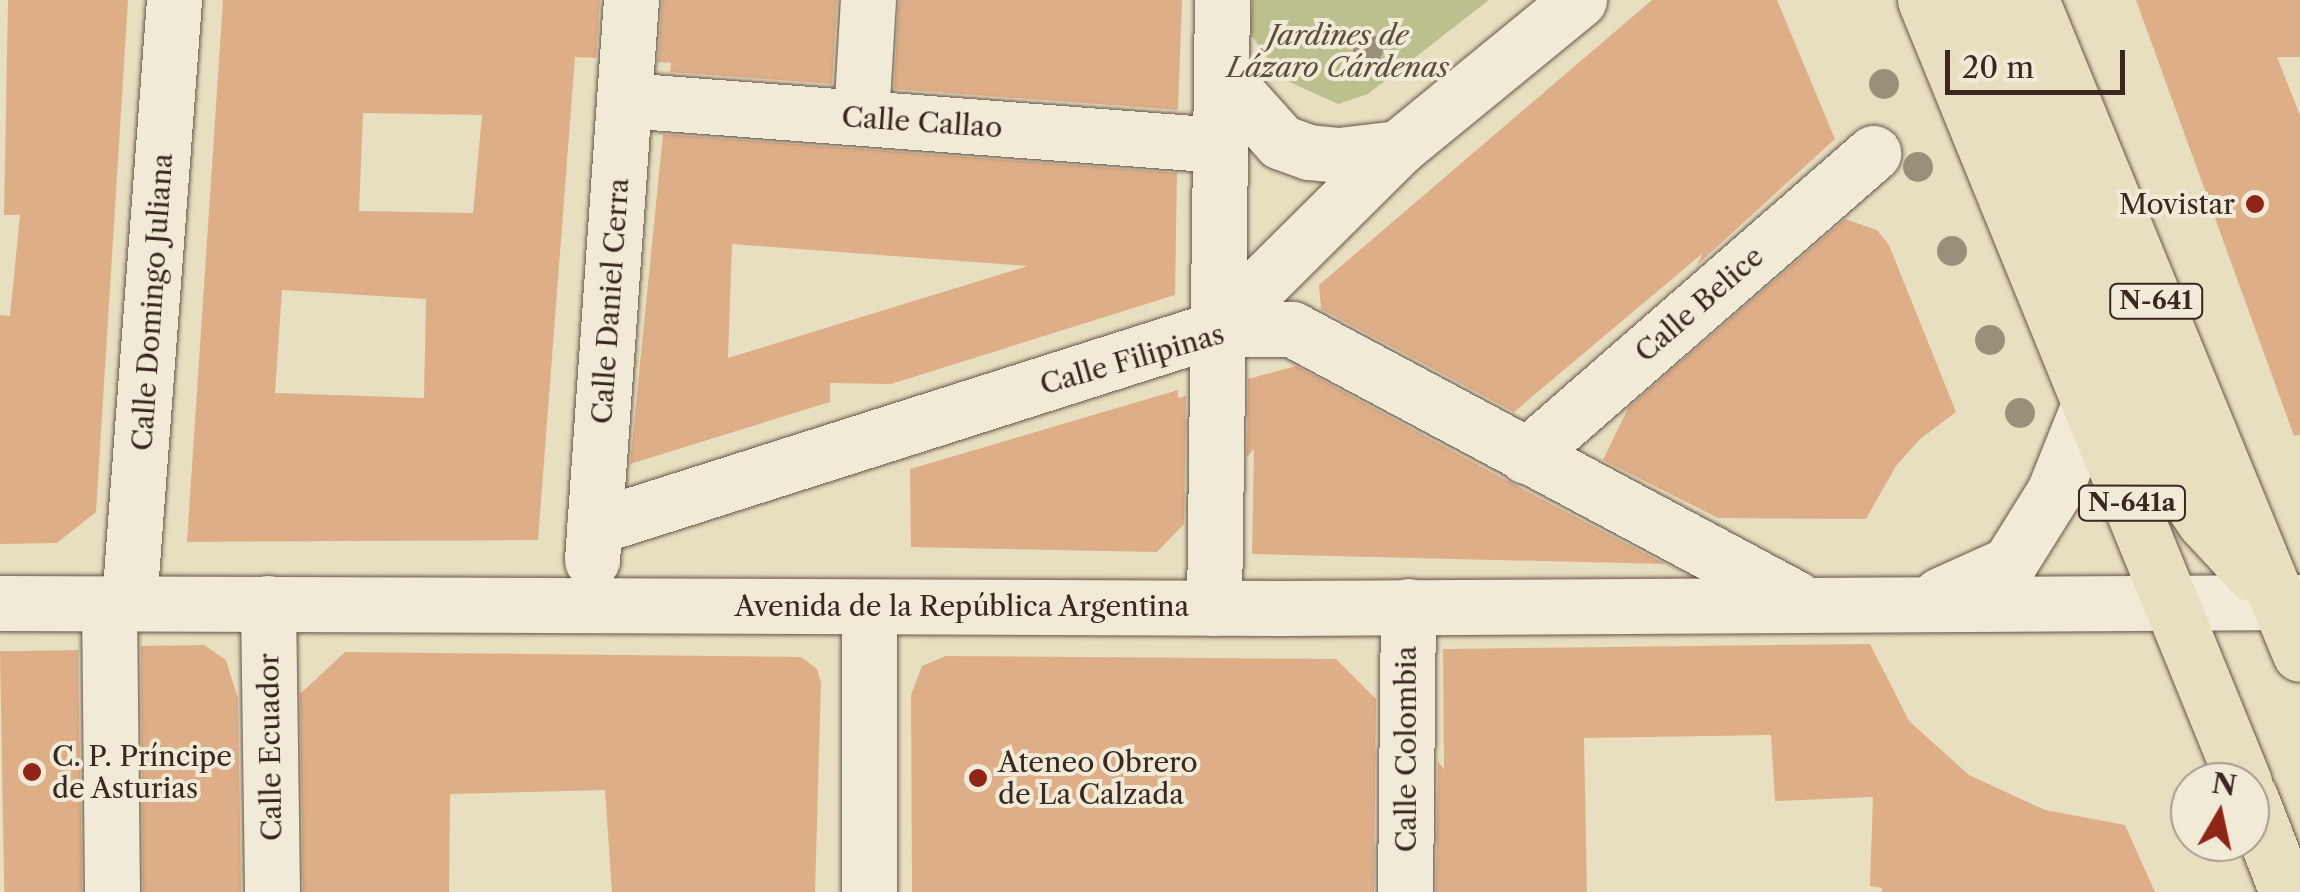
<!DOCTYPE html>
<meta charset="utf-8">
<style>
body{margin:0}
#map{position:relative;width:2300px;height:892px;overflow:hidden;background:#e8dfc1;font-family:"Libre Caslon Text",serif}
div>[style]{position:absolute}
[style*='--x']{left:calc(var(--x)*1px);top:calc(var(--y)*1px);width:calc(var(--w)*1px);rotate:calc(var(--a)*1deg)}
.green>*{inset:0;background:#bcc08e}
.building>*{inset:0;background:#deae88;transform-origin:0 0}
.roads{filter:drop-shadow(0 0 2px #665648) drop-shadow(0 0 2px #665648)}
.minor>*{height:55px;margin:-27.5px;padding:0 27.5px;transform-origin:27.5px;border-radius:27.5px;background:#f0ead7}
.highway>*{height:55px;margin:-27.5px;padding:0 27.5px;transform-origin:27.5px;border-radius:27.5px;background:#e8dfc1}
.trees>*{width:30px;height:30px;margin:-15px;border-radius:50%;background:#9a8f78}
.dots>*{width:28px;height:28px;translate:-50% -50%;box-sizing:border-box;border:5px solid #f0ead7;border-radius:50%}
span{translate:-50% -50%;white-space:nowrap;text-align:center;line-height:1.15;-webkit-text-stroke:8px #f0ead7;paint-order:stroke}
.shield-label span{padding:2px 8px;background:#f0ead7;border:2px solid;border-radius:8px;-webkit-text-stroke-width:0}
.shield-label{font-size:25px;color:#3a2820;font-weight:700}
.park-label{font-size:28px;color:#5a4e3c;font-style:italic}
.street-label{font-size:28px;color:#3a2820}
.poi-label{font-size:28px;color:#3a2820}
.right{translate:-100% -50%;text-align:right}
.left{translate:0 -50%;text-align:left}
.north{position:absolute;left:2170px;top:762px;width:100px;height:100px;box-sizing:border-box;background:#f0ead7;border:2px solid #a79c8e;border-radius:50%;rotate:9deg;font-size:28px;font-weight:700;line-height:40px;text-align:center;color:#3a2820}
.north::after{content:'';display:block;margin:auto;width:35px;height:45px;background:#8f2418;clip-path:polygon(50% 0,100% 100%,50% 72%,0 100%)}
.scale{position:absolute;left:1945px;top:50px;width:180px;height:45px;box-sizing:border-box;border:5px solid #3a2820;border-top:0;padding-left:12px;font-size:30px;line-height:35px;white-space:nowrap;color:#3a2820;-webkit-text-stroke:8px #f0ead7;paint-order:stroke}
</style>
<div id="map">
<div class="green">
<i style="clip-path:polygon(1252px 0,1489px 0,1368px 94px,1338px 104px,1283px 79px,1251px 35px)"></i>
</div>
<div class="building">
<i style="clip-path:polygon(8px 0,128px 0,96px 512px,57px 543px,0 544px,0 315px,10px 316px,20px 215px,4px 215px)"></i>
<i style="clip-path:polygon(evenodd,223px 0,600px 0,596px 58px,575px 57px,538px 540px,187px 542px,223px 0,363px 113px,482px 115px,473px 213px,359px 211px,363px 113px,223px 0,282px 290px,426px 299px,424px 398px,275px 393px,282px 290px)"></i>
<i style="clip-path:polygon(662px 0,837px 0,832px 84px,670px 72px,671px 63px,658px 62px)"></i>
<i style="clip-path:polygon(899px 0,1182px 0,1178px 110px,894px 89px)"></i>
<i style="clip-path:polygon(1652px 0,1777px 0,1835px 139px,1697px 265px,1703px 253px,1514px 412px,1321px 309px,1319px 285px)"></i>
<i style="clip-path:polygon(2136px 0,2300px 0,2300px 57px,2277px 57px,2300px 115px,2300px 435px,2294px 436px)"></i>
<i style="clip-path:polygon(evenodd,663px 134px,1177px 173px,1175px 295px,891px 384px,830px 383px,830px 402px,630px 464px,663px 134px,732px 244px,1028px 266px,728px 358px,732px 244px)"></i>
<i style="clip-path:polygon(1845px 219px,1877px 230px,1889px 245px,1956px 412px,1919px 440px,1896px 466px,1866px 519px,1718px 518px,1603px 460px,1628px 408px)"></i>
<i style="clip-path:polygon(1296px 366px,1515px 485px,1665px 564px,1252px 554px,1254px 449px,1247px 457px,1248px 379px)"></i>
<i style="clip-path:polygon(1178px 390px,1178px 398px,1186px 396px,1184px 524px,1157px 552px,911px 547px,910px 469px)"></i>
<i style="clip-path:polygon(1870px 644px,1909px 721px,1969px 775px,2045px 810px,2125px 825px,2155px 892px,1882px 892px,1882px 888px,1870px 886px,1873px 797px,1775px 801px,1771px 735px,1584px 738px,1587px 892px,1436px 892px,1438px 762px,1444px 769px,1443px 649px)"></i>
<i style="clip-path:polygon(204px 645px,226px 660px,238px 699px,241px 892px,143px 892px,141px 646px)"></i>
<i style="left:78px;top:650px;width:242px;height:78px;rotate:89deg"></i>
<i style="clip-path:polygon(345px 652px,801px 657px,817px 669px,821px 683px,815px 892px,612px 892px,605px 790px,450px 794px,449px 892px,303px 892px,300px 694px)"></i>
<i style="clip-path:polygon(946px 656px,1336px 659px,1376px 699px,1374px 892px,912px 892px,911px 695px,922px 666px)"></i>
</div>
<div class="roads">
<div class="minor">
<i style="--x:1221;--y:75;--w:90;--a:48.2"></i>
<i style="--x:1281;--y:142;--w:30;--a:20"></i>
<i style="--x:1309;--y:152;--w:30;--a:6"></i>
<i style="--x:1339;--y:155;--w:59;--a:-6.8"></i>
<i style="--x:625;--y:100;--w:597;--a:4.33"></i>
<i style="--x:861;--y:117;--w:117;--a:-86.6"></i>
<i style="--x:1216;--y:329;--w:257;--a:-44.8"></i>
<i style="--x:1398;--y:148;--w:234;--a:-39.3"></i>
<i style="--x:1526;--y:456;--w:461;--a:-41.1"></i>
<i style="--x:594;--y:527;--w:653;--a:-17.66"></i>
<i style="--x:1216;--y:329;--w:76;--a:0"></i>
<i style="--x:1292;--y:329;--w:570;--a:28.14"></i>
<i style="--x:592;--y:560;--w:561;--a:-86.02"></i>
<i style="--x:1940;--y:595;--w:76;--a:-24.2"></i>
<i style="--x:2009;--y:564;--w:85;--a:-58"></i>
<i style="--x:2054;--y:492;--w:97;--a:-68.2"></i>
<i style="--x:0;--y:603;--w:1279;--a:0.22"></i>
<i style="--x:1279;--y:608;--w:1021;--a:-0.34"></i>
<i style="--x:109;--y:603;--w:289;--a:89.4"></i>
<i style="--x:129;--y:603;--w:605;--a:-85.73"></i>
<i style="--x:268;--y:603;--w:289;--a:89.2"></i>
<i style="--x:1214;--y:608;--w:608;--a:-89.25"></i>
<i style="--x:869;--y:892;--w:261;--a:-90"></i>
<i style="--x:1405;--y:892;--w:286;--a:-89.4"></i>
</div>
<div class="highway">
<i style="--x:1925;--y:0;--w:845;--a:67.81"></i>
<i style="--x:1976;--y:0;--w:500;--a:67.79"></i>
<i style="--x:2165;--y:463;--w:70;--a:56.1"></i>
<i style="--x:2204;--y:521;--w:72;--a:47.2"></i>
<i style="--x:2031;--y:0;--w:707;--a:67.64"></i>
<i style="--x:2250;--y:797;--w:102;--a:68.7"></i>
</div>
</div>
<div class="trees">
<i style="left:1368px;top:49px"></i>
<i style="left:1884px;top:84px"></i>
<i style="left:1918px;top:167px"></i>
<i style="left:1952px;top:251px"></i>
<i style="left:1990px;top:340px"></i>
<i style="left:2020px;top:413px"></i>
</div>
<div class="dots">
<i style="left:2255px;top:204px;background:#8f2418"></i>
<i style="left:32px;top:772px;background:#8f2418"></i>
<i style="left:978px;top:778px;background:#8f2418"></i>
</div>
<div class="shield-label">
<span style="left:2156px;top:301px">N-641</span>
<span style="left:2132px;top:503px">N-641a</span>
</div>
<div class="park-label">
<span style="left:1338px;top:51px">Jardines de<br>Lázaro Cárdenas</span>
</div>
<div class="street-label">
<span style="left:922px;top:122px;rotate:4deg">Calle Callao</span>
<span style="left:610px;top:301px;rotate:-86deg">Calle Daniel Cerra</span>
<span style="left:152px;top:302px;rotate:-86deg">Calle Domingo Juliana</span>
<span style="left:1699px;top:304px;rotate:-41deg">Calle Belice</span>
<span style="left:1132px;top:359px;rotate:-16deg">Calle Filipinas</span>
<span style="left:962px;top:606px">Avenida de la República Argentina</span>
<span style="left:270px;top:747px;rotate:-91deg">Calle Ecuador</span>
<span style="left:1406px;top:749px;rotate:-90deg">Calle Colombia</span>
</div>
<div class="poi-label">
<span class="right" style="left:2235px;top:204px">Movistar</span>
<span class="left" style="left:52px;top:772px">C. P. Príncipe<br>de Asturias</span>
<span class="left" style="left:998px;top:778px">Ateneo Obrero<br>de La Calzada</span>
</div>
<div class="north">N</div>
<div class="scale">20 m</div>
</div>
